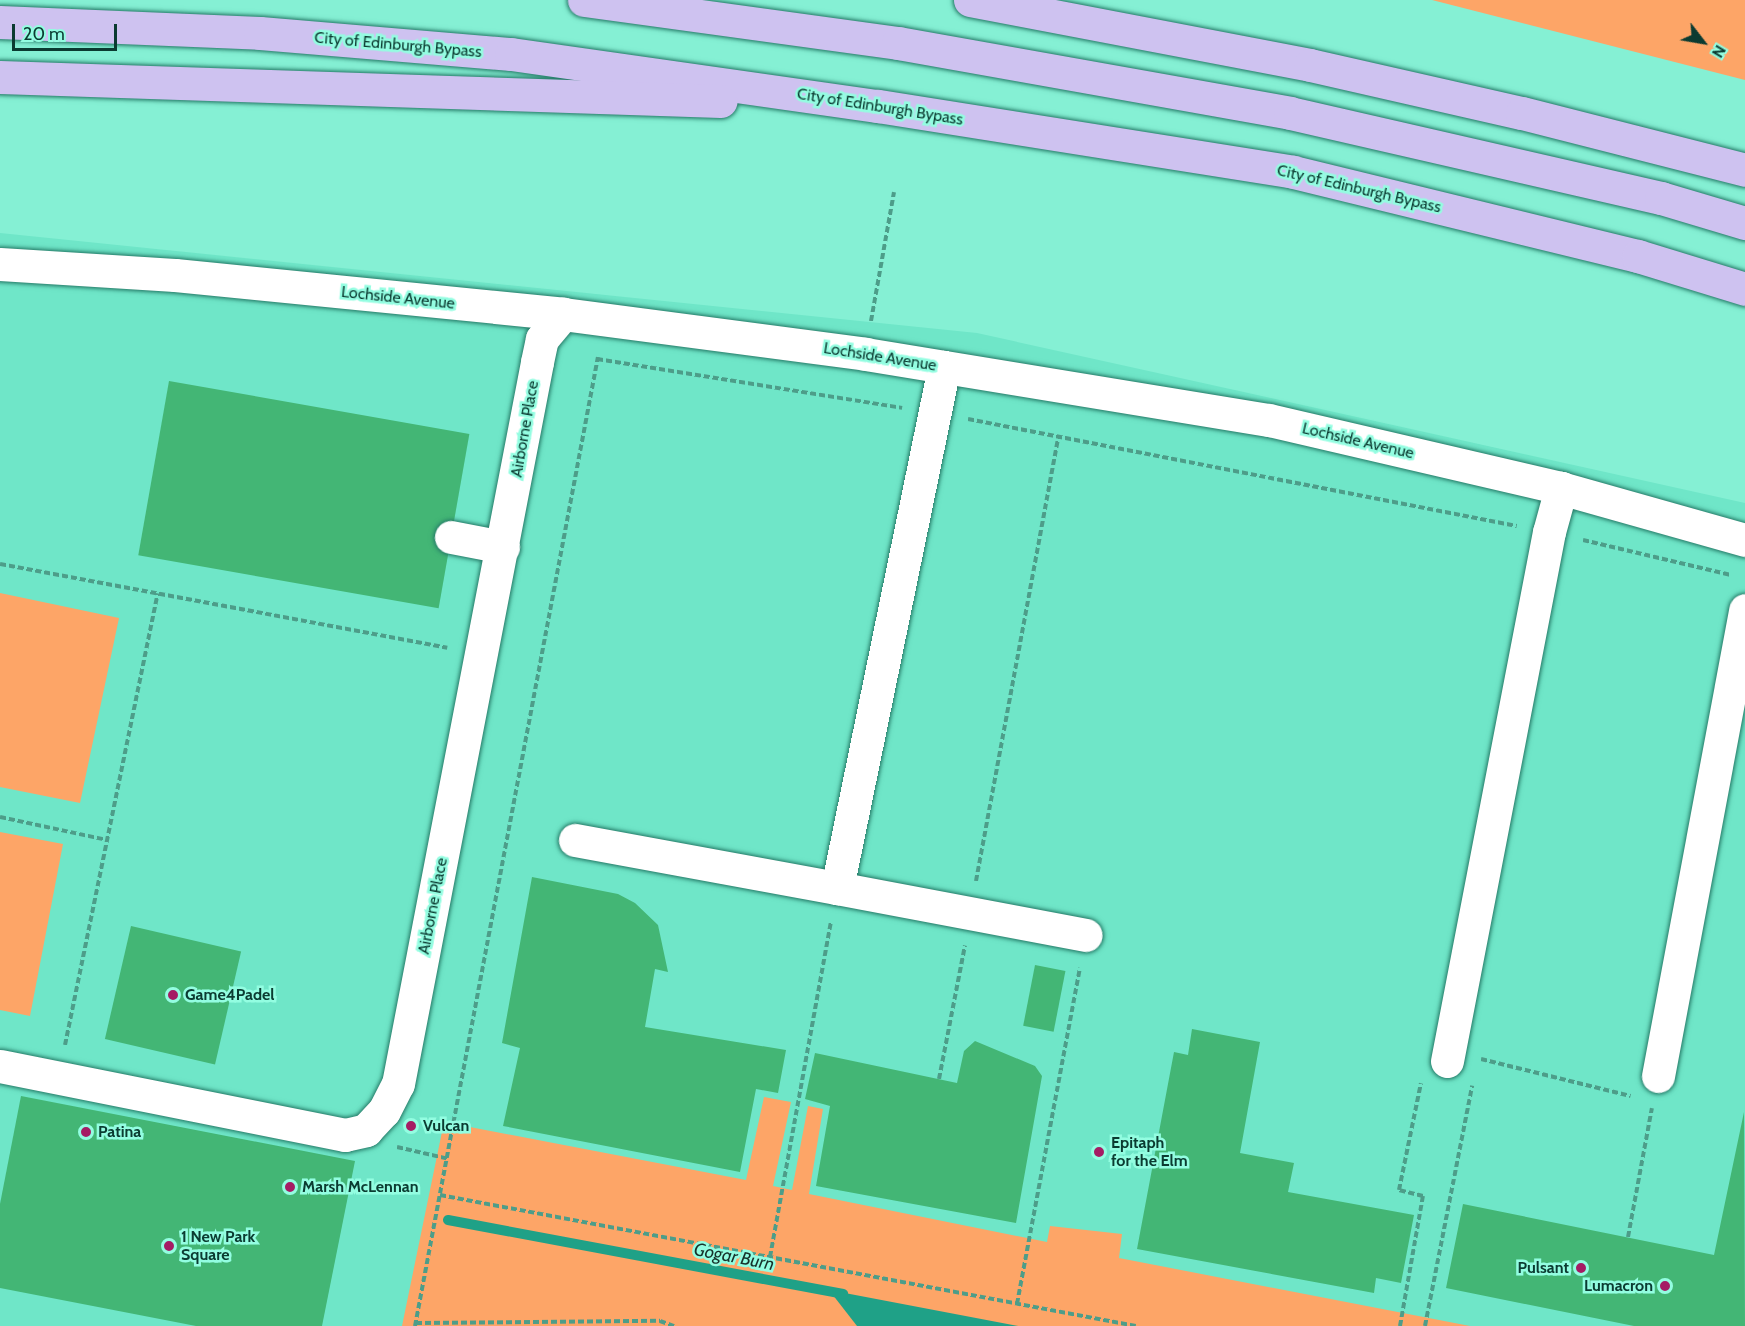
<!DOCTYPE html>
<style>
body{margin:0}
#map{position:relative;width:1745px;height:1326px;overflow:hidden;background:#85f0d4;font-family:Cabin,sans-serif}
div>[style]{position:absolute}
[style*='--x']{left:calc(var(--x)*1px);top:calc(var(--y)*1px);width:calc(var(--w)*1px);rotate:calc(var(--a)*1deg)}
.built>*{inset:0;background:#6fe6c8}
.green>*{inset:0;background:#fda567}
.water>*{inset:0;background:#1fa187}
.stream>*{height:10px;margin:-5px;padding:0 5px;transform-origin:5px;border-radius:5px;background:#1fa187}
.building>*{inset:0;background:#43b675;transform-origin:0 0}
.path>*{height:4px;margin-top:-2px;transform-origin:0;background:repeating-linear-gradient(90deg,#4d9d89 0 6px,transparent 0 9px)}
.roads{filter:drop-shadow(0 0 2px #257a67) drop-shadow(0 0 2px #257a67)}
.minor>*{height:33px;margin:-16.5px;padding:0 16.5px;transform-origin:16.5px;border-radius:16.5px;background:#fff}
.major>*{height:33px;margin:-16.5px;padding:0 16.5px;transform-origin:16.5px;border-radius:16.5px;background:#cec2f0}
.dots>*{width:16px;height:16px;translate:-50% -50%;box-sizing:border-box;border:3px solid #93fde1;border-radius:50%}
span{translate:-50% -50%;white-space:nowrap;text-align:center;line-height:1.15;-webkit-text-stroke:5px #93fde1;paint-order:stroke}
.street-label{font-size:16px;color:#0b3b31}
.poi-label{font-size:16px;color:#0b3b31;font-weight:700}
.left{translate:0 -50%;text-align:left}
.right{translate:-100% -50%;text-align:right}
.water-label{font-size:18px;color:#17312a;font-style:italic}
.north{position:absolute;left:1673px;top:12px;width:60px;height:60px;-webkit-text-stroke:4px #93fde1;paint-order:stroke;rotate:121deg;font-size:16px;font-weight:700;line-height:24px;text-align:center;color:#0b3b31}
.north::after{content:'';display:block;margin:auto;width:21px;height:27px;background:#0b3b31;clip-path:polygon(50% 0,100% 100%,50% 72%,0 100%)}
.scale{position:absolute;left:12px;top:24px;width:105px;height:27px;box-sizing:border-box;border:3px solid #0b3b31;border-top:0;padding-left:8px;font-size:18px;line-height:21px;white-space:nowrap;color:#0b3b31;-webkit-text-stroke:4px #93fde1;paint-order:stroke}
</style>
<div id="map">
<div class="built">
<i style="clip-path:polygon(0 233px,977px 333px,1745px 503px,1745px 1326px,0 1326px)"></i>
</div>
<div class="green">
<i style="clip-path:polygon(1432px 0,1745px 0,1745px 80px)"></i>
<i style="clip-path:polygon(0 593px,119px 618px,80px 803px,0 787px)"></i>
<i style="clip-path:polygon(0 832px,63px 844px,30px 1016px,0 1010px)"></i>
<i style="clip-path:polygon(764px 1097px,791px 1102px,773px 1186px,792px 1190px,808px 1106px,823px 1109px,809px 1194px,1047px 1242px,1050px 1226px,1122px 1234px,1119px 1258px,1470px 1326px,402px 1326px,444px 1122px,746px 1180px)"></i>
</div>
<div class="water">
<i style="clip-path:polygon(829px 1290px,1018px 1326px,857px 1326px)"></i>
</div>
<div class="stream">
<i style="--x:448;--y:1220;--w:402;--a:10.6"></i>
</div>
<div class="building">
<i style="left:169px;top:381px;width:305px;height:177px;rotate:10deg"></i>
<i style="clip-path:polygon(532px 877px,618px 894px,635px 903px,658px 925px,668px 972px,655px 969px,645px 1027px,786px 1050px,778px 1093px,756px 1089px,740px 1172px,503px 1126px,520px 1048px,502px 1043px)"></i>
<i style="left:131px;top:926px;width:113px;height:116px;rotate:13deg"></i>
<i style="left:1035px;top:965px;width:31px;height:62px;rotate:11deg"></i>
<i style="clip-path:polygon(1192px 1029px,1260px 1042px,1240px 1153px,1294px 1163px,1288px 1192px,1414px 1215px,1401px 1283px,1376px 1278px,1374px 1293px,1137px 1249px,1174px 1052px,1188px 1055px)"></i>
<i style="clip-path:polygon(975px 1041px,1035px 1066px,1042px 1076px,1016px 1223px,816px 1186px,830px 1106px,805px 1099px,815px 1053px,957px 1083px,964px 1051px)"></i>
<i style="clip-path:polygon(21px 1096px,355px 1161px,322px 1326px,196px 1326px,0 1288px,0 1204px)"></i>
<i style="clip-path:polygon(1744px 1112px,1745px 1326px,1634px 1326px,1446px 1288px,1463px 1204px,1714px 1255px)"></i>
</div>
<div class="path">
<i style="--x:871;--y:321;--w:131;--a:-79.9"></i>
<i style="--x:597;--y:359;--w:309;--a:9.1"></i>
<i style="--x:968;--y:419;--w:559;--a:11.03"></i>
<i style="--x:1583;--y:540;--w:152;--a:13.3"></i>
<i style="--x:0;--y:564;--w:455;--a:10.6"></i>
<i style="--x:0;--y:817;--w:109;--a:12.1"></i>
<i style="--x:976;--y:881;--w:452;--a:-79.5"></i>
<i style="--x:65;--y:1045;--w:461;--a:-78.4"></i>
<i style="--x:1481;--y:1059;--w:154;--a:13.9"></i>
<i style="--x:939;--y:1079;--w:136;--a:-79"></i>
<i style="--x:397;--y:1147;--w:53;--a:13"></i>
<i style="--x:440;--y:1195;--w:708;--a:10.66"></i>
<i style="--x:1628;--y:1237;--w:131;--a:-79.5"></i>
<i style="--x:770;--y:1257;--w:341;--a:-79.7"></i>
<i style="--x:1017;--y:1304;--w:342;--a:-79.4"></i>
<i style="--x:416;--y:1323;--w:244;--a:-0.5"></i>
<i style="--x:660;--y:1321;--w:15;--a:20"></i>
<i style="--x:415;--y:1326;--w:986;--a:-79.31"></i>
<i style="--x:1400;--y:1326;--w:132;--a:-80"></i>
<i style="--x:1423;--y:1196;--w:25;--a:-166"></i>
<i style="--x:1399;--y:1190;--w:109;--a:-78.4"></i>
<i style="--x:1425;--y:1326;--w:245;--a:-78.9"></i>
</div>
<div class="roads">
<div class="minor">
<i style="--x:0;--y:264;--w:175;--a:3.6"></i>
<i style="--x:175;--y:275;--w:390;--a:5.7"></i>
<i style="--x:563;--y:314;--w:305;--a:7.5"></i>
<i style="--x:865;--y:354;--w:409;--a:9.3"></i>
<i style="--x:1269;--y:420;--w:300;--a:13.1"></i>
<i style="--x:1561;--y:488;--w:191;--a:15.8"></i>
<i style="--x:451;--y:537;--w:53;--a:10.9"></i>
<i style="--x:575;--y:840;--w:266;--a:10.4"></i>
<i style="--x:837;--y:888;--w:532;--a:-78.39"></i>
<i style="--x:837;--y:888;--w:253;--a:10.7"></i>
<i style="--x:1447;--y:1061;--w:539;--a:-79.09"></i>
<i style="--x:1549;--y:532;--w:46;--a:-74.7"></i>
<i style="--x:0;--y:1066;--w:352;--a:11.3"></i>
<i style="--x:345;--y:1135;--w:22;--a:-13"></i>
<i style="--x:366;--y:1130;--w:26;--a:-47"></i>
<i style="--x:384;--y:1111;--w:30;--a:-63"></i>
<i style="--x:398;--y:1084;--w:735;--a:-79.1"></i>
<i style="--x:537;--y:362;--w:24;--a:-78"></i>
<i style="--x:542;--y:339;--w:33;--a:-50"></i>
<i style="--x:1658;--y:1076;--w:474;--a:-79.4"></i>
</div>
<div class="major">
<i style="--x:584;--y:0;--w:317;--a:7.8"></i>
<i style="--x:898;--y:43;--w:398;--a:10.1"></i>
<i style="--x:1290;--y:113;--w:381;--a:12.9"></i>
<i style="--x:1661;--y:198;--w:88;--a:16.6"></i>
<i style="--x:970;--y:0;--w:346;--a:10.8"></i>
<i style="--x:1310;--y:65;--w:217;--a:12.8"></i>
<i style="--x:1522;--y:113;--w:230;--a:14.3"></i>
<i style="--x:0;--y:22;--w:260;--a:2.4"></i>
<i style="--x:260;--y:33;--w:252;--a:4.8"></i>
<i style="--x:511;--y:54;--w:371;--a:8.1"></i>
<i style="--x:878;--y:106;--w:420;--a:9"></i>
<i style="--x:1293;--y:172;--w:355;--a:13.7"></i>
<i style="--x:1638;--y:256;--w:112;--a:17.1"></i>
<i style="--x:0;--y:77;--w:721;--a:1.91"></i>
</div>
</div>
<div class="dots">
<i style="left:173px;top:995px;background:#a51c64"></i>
<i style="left:411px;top:1126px;background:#a51c64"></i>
<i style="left:86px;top:1132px;background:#a51c64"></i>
<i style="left:1099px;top:1152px;background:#a51c64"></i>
<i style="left:290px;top:1187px;background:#a51c64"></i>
<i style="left:169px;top:1246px;background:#a51c64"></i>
<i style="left:1581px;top:1268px;background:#a51c64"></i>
<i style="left:1665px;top:1286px;background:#a51c64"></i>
</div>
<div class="street-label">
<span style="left:398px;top:45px;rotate:5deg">City of Edinburgh Bypass</span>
<span style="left:880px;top:107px;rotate:9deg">City of Edinburgh Bypass</span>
<span style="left:1359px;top:189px;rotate:13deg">City of Edinburgh Bypass</span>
<span style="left:398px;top:298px;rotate:6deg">Lochside Avenue</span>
<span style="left:880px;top:357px;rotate:9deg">Lochside Avenue</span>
<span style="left:525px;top:429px;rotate:-80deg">Airborne Place</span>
<span style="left:1358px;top:441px;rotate:13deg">Lochside Avenue</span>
<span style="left:433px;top:906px;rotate:-79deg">Airborne Place</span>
</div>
<div class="poi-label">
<span class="left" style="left:185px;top:995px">Game4Padel</span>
<span class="left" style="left:423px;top:1126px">Vulcan</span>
<span class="left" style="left:98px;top:1132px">Patina</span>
<span class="left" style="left:1111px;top:1152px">Epitaph<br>for the Elm</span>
<span class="left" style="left:302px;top:1187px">Marsh McLennan</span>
<span class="left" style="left:181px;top:1246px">1 New Park<br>Square</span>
<span class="right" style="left:1569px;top:1268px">Pulsant</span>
<span class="right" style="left:1653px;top:1286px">Lumacron</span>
</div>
<div class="water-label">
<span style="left:734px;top:1257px;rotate:11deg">Gogar Burn</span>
</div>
<div class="north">N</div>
<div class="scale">20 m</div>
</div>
